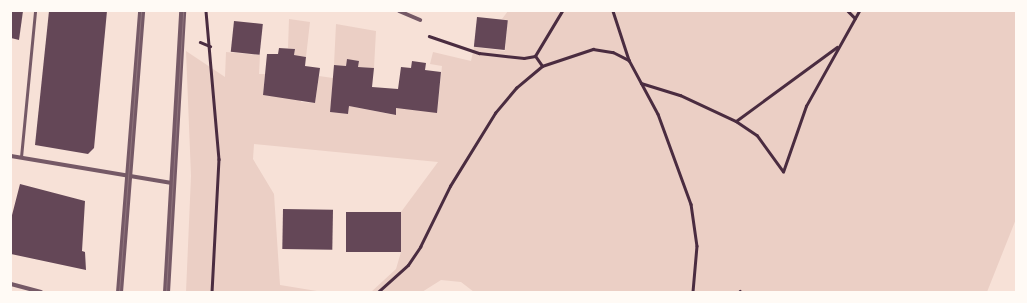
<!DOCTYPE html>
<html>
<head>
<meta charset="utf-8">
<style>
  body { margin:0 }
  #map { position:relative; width:1027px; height:303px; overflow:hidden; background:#f7e1d7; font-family:Jost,sans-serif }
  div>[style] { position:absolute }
  .green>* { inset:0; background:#ebcfc5 }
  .building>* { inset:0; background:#644757; transform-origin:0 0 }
  .path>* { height:2.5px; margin:-1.25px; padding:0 1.25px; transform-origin:1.25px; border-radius:1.25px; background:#4a2c40 }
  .service>* { height:3px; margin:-1.5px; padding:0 1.5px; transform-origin:1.5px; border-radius:1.5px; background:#755966 }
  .minor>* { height:4px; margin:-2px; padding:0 2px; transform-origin:2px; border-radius:2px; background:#755966 }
  .tertiary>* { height:7px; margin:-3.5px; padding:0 3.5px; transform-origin:3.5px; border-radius:3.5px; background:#755966 }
  .tram>* { height:1px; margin:-0.5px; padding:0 0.5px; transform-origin:0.5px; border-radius:0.5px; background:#8f747c }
  span { translate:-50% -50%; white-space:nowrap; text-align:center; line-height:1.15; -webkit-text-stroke:4px #fffaf5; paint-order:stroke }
  .frame { position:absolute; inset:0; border:12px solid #fffaf5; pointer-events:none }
</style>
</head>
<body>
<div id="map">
  <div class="green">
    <i style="clip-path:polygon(508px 11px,1016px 11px,1016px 219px,987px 292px,474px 292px,461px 282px,441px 280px,422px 292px,371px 292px,396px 269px,401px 252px,401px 212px,438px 162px,254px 144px,253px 159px,274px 194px,280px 285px,323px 292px,186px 292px,191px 176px,186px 51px,225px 77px,226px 52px,260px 55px,259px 74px,265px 74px,263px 95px,301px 99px,301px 102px,315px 103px,319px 76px,333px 78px,330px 112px,348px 114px,349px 106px,395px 115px,396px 108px,437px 112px,442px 66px,430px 64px,433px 52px,471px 61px,474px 47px,505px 51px,508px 20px,502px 19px)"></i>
    <i style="clip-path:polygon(289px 19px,310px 22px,306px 57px,294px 55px,295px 49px,288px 48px)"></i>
    <i style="clip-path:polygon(336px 24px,376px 31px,374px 68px,358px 67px,359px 61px,353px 60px,347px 60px,346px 66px,334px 65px)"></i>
  </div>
  <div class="building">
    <i style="clip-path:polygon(11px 11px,23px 11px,19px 40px,11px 38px)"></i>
    <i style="clip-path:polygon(49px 11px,107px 11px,94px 148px,88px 154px,35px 145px)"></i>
    <i style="left:477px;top:17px;width:31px;height:30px;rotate:6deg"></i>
    <i style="left:234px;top:21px;width:29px;height:31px;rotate:6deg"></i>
    <i style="clip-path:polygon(279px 48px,295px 49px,294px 55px,306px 57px,305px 66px,320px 68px,315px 103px,263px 95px,267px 54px,278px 54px)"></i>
    <i style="clip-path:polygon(347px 59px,359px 61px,358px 67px,374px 68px,372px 87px,398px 89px,401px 67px,411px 68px,412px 61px,426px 63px,425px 70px,441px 72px,437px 113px,396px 108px,396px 115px,349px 106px,348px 114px,330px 112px,334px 65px,346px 66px)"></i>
    <i style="clip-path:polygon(20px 184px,85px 201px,82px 251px,85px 252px,86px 270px,11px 254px,11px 219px)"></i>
    <i style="left:283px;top:209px;width:50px;height:40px;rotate:1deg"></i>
    <i style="left:346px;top:212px;width:55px;height:40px"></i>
  </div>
  <div class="path">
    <i style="left:206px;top:11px;width:149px;rotate:85deg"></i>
    <i style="left:219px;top:159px;width:133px;rotate:93deg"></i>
    <i style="left:267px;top:11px;width:1px"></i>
    <i style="left:613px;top:11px;width:52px;rotate:71.9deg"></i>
    <i style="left:629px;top:60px;width:61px;rotate:61.8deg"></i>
    <i style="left:658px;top:114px;width:96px;rotate:69.9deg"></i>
    <i style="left:691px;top:204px;width:42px;rotate:81.9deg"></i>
    <i style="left:697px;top:246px;width:46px;rotate:95deg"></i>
    <i style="left:848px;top:11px;width:10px;rotate:45deg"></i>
    <i style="left:429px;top:36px;width:53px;rotate:18.8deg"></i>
    <i style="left:479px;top:53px;width:45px;rotate:6.3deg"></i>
    <i style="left:524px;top:58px;width:11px;rotate:-10deg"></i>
    <i style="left:200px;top:42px;width:11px;rotate:22deg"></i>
    <i style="left:542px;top:66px;width:12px;rotate:-125deg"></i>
    <i style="left:535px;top:56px;width:52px;rotate:-59deg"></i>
    <i style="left:641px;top:83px;width:41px;rotate:17.1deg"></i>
    <i style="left:680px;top:95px;width:62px;rotate:24.9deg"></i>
    <i style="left:736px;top:121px;width:25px;rotate:34deg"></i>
    <i style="left:757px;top:135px;width:44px;rotate:54.2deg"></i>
    <i style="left:736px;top:121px;width:125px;rotate:-36.2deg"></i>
    <i style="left:783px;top:172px;width:70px;rotate:-70.8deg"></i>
    <i style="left:806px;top:106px;width:109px;rotate:-60.8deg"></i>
    <i style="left:378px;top:292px;width:40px;rotate:-42deg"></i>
    <i style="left:408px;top:265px;width:22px;rotate:-56deg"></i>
    <i style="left:420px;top:247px;width:68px;rotate:-63.8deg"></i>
    <i style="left:450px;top:186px;width:86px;rotate:-58.3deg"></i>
    <i style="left:495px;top:113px;width:33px;rotate:-50deg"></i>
    <i style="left:516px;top:88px;width:34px;rotate:-40deg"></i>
    <i style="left:542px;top:66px;width:54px;rotate:-18.4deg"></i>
    <i style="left:593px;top:49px;width:20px;rotate:9deg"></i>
    <i style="left:613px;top:52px;width:18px;rotate:27deg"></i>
    <i style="left:739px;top:292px;width:1px;rotate:-45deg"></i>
  </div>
  <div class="service">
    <i style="left:21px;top:157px;width:147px;rotate:-84.5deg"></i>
  </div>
  <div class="minor">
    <i style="left:399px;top:11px;width:23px;rotate:23deg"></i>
    <i style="left:11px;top:156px;width:163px;rotate:9.5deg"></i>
    <i style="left:11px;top:284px;width:31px;rotate:15deg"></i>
  </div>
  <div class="tertiary">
    <i style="left:119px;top:292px;width:282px;rotate:-85.5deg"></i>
    <i style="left:166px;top:292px;width:281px;rotate:-86.7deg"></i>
  </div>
  <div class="tram">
    <i style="left:119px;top:292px;width:282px;rotate:-85.5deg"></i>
    <i style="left:166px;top:292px;width:282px;rotate:-86.5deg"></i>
  </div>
  <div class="frame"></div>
</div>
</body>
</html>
